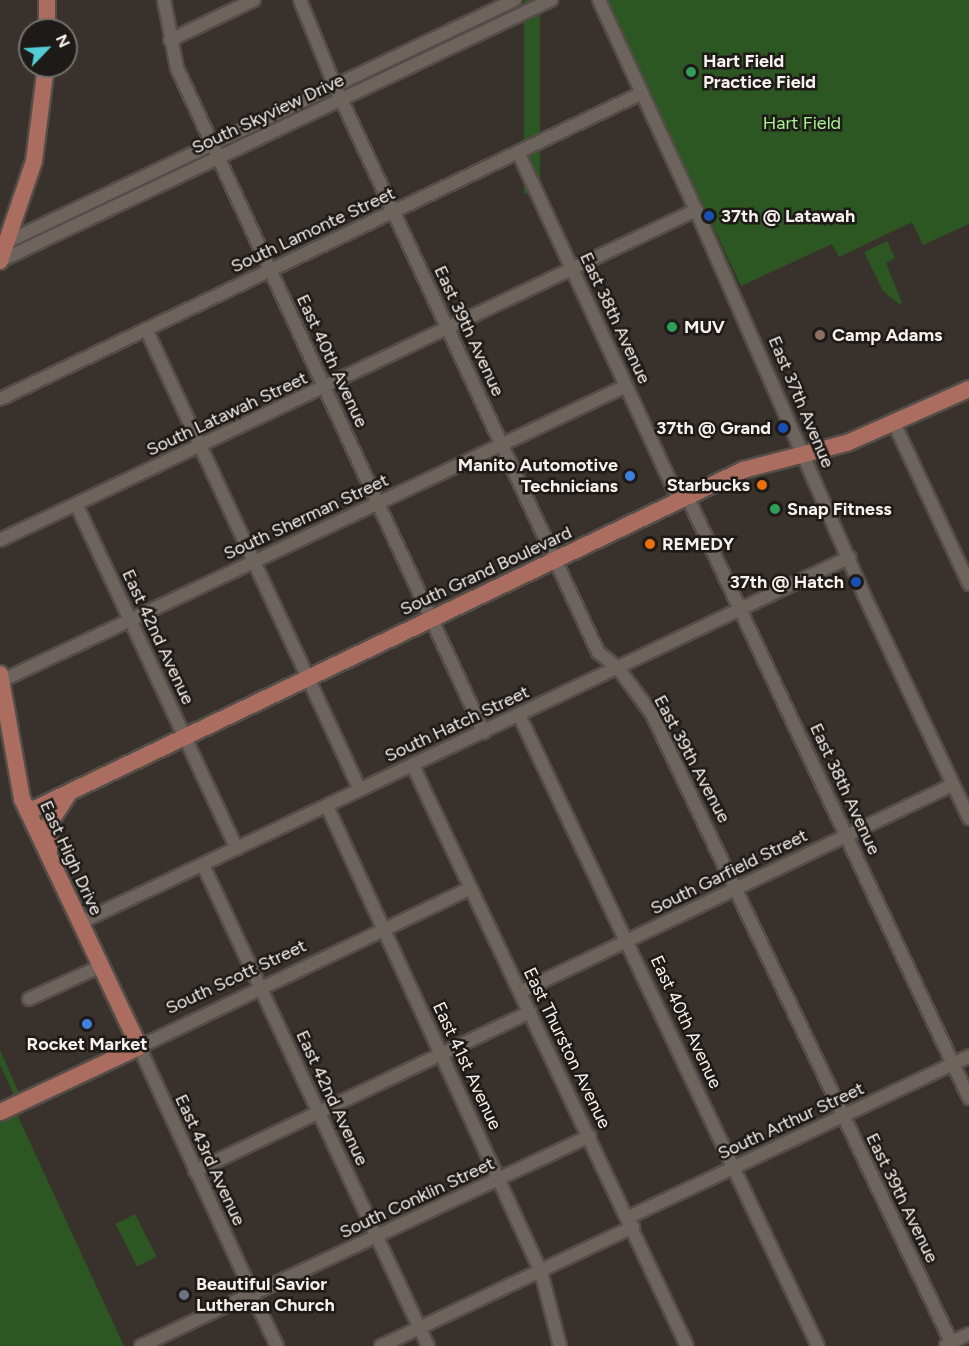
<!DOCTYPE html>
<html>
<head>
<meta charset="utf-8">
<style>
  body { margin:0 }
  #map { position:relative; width:969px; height:1346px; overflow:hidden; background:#39312c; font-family:Figtree,sans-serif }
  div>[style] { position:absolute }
  .green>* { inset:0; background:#2d5722; transform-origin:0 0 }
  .roads { filter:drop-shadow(2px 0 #544d48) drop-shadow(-2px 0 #544d48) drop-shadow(0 2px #544d48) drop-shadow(0 -2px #544d48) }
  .minor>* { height:12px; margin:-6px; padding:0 6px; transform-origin:6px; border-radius:6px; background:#6d645e }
  .major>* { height:16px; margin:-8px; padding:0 8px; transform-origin:8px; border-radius:8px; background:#ab6d5f }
  .dots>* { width:16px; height:16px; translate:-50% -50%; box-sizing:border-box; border:3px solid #1d1a17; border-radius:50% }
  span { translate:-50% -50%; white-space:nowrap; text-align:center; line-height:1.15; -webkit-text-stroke:5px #1d1a17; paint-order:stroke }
  .poi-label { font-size:18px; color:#f7f1ee; font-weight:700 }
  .left { translate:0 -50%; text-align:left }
  .right { translate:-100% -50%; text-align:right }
  .street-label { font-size:18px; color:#f7f1ee }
  .park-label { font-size:18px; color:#a7f393 }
  .north { position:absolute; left:18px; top:18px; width:60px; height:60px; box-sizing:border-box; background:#1d1a17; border:2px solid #74706d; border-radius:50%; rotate:65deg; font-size:16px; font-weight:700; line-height:24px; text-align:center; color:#f7f1ee }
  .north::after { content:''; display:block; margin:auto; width:21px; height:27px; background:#52ccd5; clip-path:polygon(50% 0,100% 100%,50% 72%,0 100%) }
</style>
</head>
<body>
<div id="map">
  <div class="green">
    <i style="left:524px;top:0;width:16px;height:194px"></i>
    <i style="clip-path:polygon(607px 0,969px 0,969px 224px,923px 245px,912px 222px,839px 257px,832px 244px,741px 286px)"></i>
    <i style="left:324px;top:95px;width:7px;height:109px;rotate:63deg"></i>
    <i style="left:200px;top:154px;width:7px;height:181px;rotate:63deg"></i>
    <i style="clip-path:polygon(887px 241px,895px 258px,886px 263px,902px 303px,899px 304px,883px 291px,864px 252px)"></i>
    <i style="clip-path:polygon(0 1050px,19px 1093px,14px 1095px,0 1065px)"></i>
    <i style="clip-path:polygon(16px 1112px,124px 1346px,0 1346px,0 1122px)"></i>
    <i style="left:135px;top:1214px;width:48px;height:22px;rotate:63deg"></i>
  </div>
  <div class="roads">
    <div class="minor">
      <i style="left:164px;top:0;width:69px;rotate:79.2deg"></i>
      <i style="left:177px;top:68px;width:732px;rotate:65.22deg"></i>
      <i style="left:300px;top:0;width:93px;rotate:67.9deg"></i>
      <i style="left:335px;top:86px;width:624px;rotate:65.08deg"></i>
      <i style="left:598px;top:652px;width:26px;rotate:39deg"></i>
      <i style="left:618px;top:668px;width:57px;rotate:53.5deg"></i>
      <i style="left:652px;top:714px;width:700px;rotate:64.53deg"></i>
      <i style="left:599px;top:0;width:231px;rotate:65.2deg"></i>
      <i style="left:696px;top:210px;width:418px;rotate:66.4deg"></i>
      <i style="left:863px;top:593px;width:249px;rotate:64.8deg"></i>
      <i style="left:170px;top:40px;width:93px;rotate:-25.5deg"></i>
      <i style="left:518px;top:152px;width:383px;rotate:65.2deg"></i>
      <i style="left:9px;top:241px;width:560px;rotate:-25.47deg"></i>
      <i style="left:0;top:261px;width:610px;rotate:-25.35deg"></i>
      <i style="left:146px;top:329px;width:508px;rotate:65.1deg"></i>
      <i style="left:0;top:399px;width:711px;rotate:-25.48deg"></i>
      <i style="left:894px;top:423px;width:178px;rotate:65deg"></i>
      <i style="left:687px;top:496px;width:665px;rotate:64.9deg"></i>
      <i style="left:77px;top:506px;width:378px;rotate:65deg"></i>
      <i style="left:0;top:540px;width:770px;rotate:-25.37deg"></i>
      <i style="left:1px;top:681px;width:691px;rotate:-25.27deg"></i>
      <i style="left:519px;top:715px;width:698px;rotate:64.65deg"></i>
      <i style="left:413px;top:766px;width:641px;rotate:64.71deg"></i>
      <i style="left:327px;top:806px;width:513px;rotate:65.33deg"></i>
      <i style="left:541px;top:1272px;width:76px;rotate:75.6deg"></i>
      <i style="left:203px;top:865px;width:531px;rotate:64.93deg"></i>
      <i style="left:79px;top:923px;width:853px;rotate:-25.39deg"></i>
      <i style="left:520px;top:992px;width:480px;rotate:-25.6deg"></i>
      <i style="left:29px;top:999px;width:79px;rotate:-24.6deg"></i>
      <i style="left:195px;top:1171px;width:371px;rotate:-25.4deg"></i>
      <i style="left:629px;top:1217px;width:376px;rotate:-25.3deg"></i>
      <i style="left:250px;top:1288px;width:265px;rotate:-114.7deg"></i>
      <i style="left:139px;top:1047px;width:368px;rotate:-25.6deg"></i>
      <i style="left:259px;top:1291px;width:365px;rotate:-25.1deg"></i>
      <i style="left:255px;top:1300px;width:51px;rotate:64.4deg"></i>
      <i style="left:946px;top:1345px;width:25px;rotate:-26deg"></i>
      <i style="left:141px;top:1346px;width:117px;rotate:-25.3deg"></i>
      <i style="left:381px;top:1346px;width:279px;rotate:-25.3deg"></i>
    </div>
    <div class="major">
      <i style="left:47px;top:30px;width:30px;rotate:-90deg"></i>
      <i style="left:0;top:261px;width:106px;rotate:-71.2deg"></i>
      <i style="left:34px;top:161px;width:96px;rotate:-82.8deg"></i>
      <i style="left:0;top:674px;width:127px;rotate:80deg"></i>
      <i style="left:22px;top:799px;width:274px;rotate:64.7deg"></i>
      <i style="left:139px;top:1047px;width:153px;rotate:154.9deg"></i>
      <i style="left:28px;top:812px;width:793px;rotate:-25.56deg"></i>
      <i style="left:743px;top:470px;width:107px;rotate:-14.6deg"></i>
      <i style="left:847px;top:443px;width:133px;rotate:-23.9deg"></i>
      <i style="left:49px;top:851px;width:27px;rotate:-90deg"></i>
      <i style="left:49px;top:824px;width:37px;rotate:-57deg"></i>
    </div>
  </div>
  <div class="dots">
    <i style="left:691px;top:72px;background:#2e9e5b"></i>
    <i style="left:709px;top:216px;background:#1a4fb4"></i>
    <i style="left:672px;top:327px;background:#2e9e5b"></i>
    <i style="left:820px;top:335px;background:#8d6e63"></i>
    <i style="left:783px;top:428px;background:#1a4fb4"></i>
    <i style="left:630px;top:476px;background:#3f7fe0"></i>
    <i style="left:762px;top:485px;background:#e8710a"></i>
    <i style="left:775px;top:509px;background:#2e9e5b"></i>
    <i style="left:650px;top:544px;background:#e8710a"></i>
    <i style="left:856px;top:582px;background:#1a4fb4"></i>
    <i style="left:87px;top:1024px;background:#3f7fe0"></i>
    <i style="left:184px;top:1295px;background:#6b7280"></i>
  </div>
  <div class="poi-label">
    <span class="left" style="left:703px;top:72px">Hart Field<br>Practice Field</span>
    <span class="left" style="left:721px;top:216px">37th @ Latawah</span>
    <span class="left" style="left:684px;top:327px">MUV</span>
    <span class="left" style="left:832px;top:335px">Camp Adams</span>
    <span class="right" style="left:771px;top:428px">37th @ Grand</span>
    <span class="right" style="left:618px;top:476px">Manito Automotive<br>Technicians</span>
    <span class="right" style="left:750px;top:485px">Starbucks</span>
    <span class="left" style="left:787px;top:509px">Snap Fitness</span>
    <span class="left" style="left:662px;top:544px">REMEDY</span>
    <span class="right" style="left:844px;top:582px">37th @ Hatch</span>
    <span style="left:87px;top:1044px">Rocket Market</span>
    <span class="left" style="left:196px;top:1295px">Beautiful Savior<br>Lutheran Church</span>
  </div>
  <div class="street-label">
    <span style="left:268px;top:114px;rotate:-25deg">South Skyview Drive</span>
    <span style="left:313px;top:230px;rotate:-25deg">South Lamonte Street</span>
    <span style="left:615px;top:318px;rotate:65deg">East 38th Avenue</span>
    <span style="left:469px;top:331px;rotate:65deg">East 39th Avenue</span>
    <span style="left:332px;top:361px;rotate:65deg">East 40th Avenue</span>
    <span style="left:801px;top:402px;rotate:67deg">East 37th Avenue</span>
    <span style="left:227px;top:414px;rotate:-25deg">South Latawah Street</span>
    <span style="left:306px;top:517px;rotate:-25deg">South Sherman Street</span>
    <span style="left:486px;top:571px;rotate:-25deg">South Grand Boulevard</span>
    <span style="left:158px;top:637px;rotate:65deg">East 42nd Avenue</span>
    <span style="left:457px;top:724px;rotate:-25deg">South Hatch Street</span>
    <span style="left:692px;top:759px;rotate:62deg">East 39th Avenue</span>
    <span style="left:845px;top:789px;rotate:65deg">East 38th Avenue</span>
    <span style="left:71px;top:858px;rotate:65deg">East High Drive</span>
    <span style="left:729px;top:872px;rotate:-26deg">South Garfield Street</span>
    <span style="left:236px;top:977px;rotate:-25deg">South Scott Street</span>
    <span style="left:686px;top:1022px;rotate:65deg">East 40th Avenue</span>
    <span style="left:567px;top:1048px;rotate:64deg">East Thurston Avenue</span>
    <span style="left:467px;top:1066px;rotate:65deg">East 41st Avenue</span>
    <span style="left:332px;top:1098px;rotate:65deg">East 42nd Avenue</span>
    <span style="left:791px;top:1121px;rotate:-25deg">South Arthur Street</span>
    <span style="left:210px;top:1160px;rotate:65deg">East 43rd Avenue</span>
    <span style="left:417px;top:1198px;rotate:-25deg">South Conklin Street</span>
    <span style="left:902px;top:1198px;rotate:64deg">East 39th Avenue</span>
  </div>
  <div class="park-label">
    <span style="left:802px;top:123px">Hart Field</span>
  </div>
  <div class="north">N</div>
</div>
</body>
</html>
